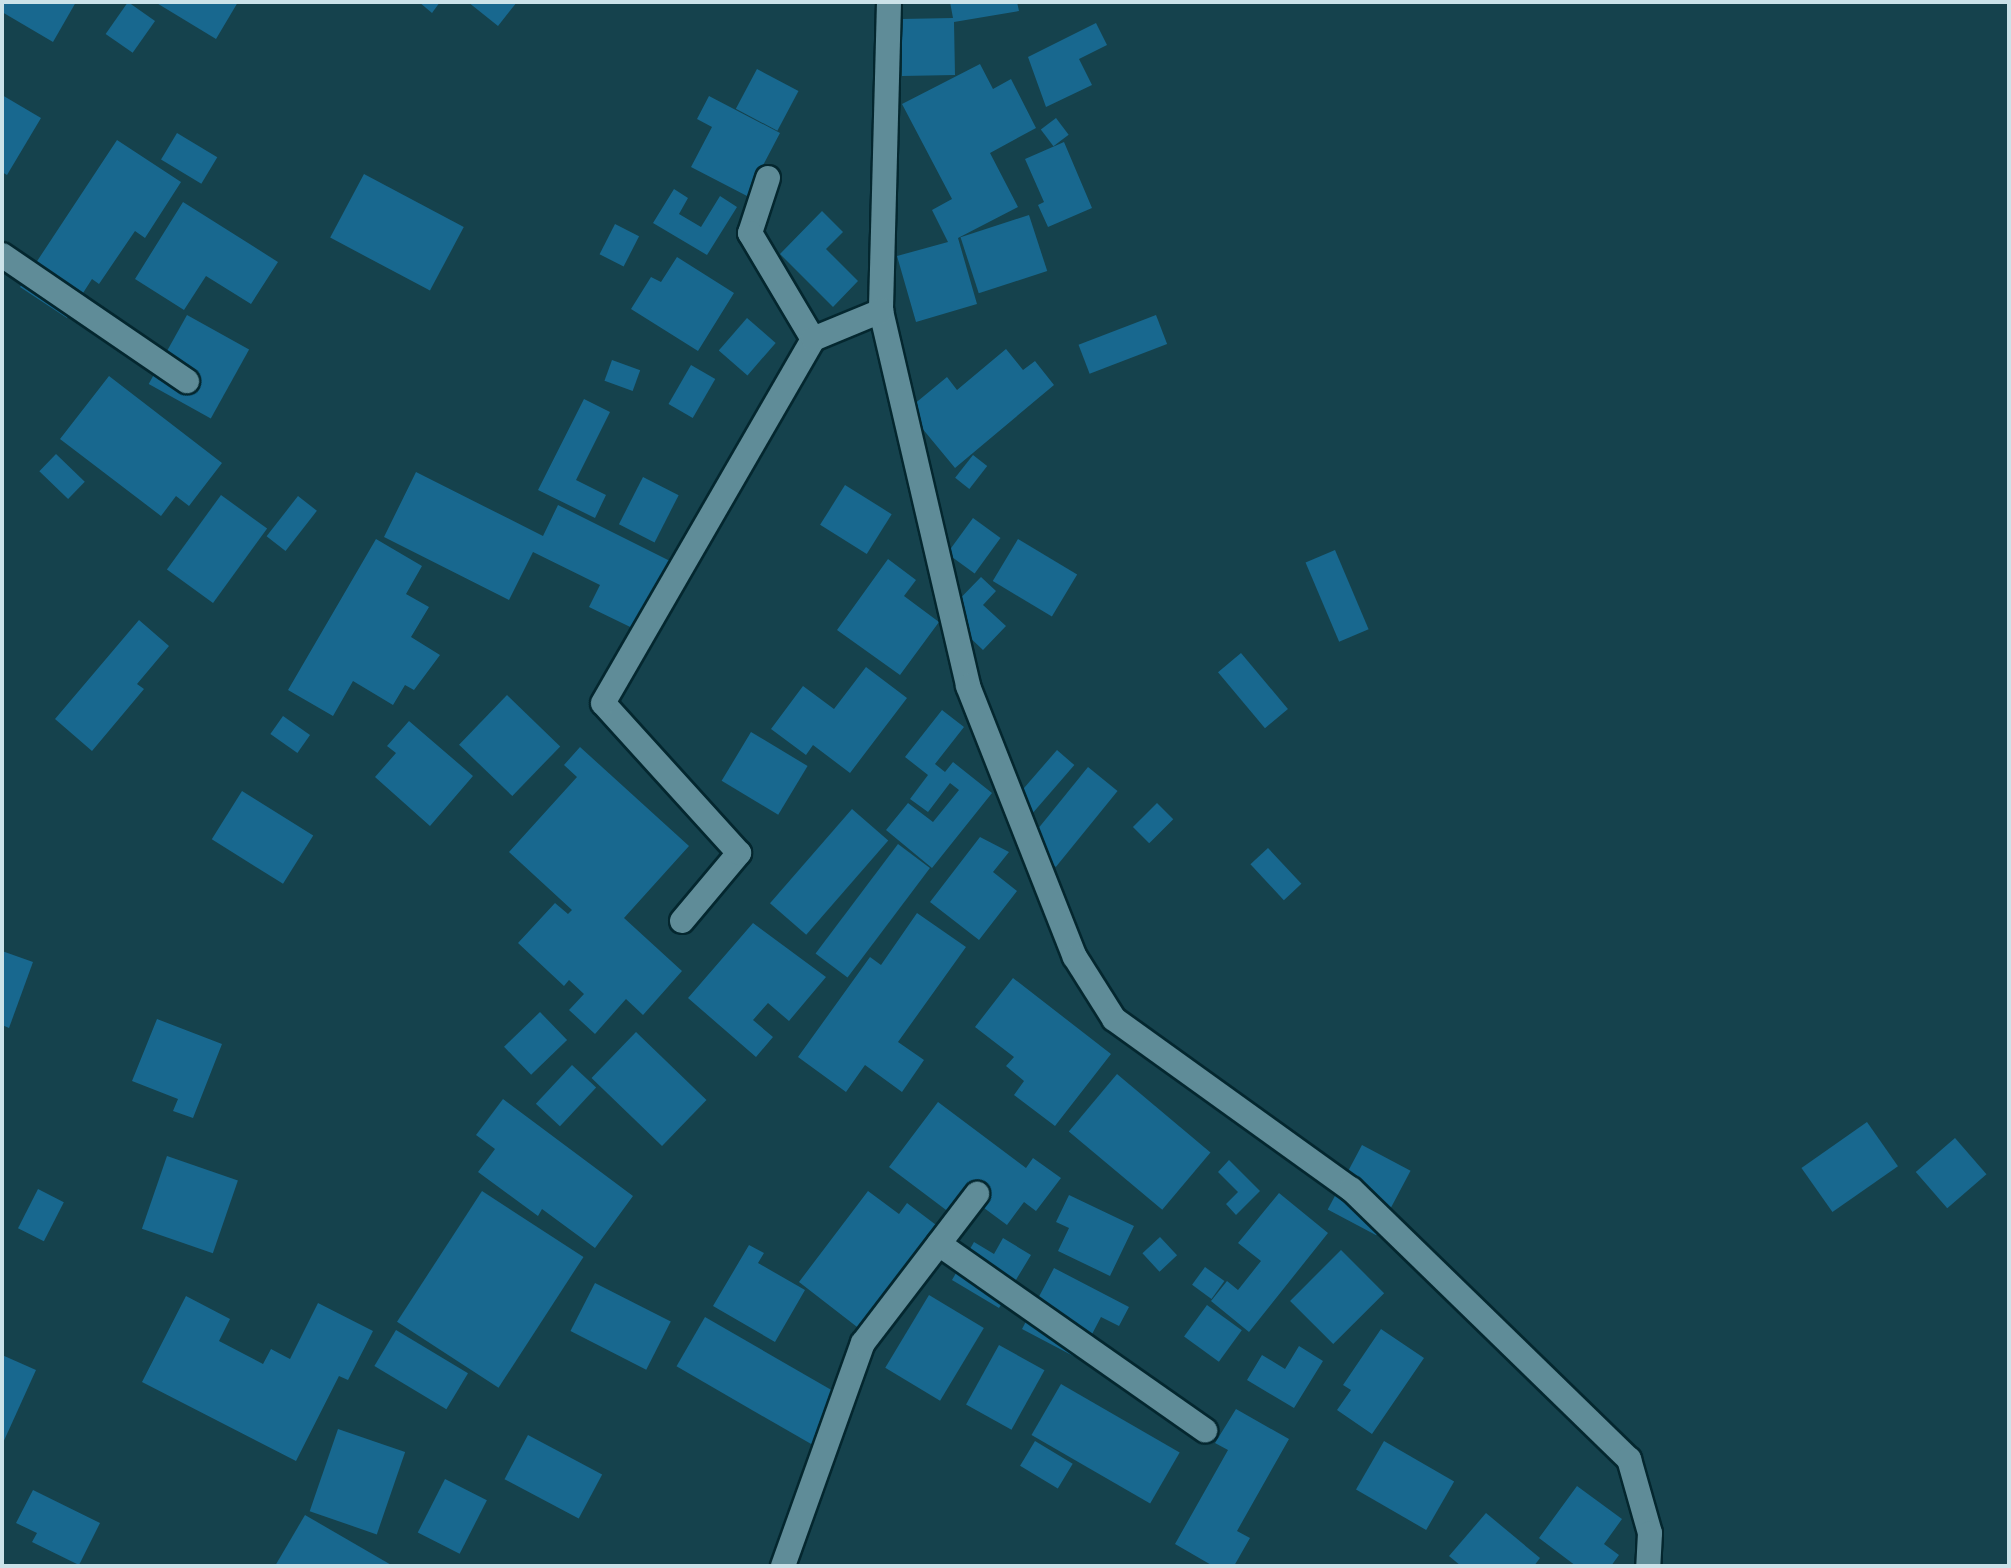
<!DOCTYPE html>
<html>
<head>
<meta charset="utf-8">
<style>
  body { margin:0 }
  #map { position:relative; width:2011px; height:1568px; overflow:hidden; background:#15424d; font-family:"PT Serif",serif }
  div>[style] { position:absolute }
  .building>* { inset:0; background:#18688f; transform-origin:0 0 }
  .roads { filter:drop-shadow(2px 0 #04272f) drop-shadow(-2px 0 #04272f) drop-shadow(0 2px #04272f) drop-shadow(0 -2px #04272f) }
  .minor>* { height:24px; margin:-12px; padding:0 12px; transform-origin:12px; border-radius:12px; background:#5f8c98 }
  span { translate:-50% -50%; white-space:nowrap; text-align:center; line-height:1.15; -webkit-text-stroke:7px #073842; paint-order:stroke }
  .frame { position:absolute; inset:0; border:4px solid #cbe2e9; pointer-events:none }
</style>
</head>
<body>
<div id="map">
  <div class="building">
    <i style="clip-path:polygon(4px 2px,76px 2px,53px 42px,2px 12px)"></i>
    <i style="left:128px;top:2px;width:33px;height:39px;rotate:35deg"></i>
    <i style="clip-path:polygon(155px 2px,238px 2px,216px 39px)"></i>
    <i style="clip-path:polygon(419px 2px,440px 2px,432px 13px)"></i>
    <i style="clip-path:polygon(468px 2px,517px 2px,498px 26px)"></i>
    <i style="clip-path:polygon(950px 2px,1017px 2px,1019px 11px,954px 22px,955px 75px,902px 76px,901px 19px,953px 18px)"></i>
    <i style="clip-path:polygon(1096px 23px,1107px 45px,1079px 59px,1092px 85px,1046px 107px,1028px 57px)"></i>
    <i style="clip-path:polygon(980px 64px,993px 89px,1011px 79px,1036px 128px,990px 153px,1018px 207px,958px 238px,977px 304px,916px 322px,897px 256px,948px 242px,932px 210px,952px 199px,902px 104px)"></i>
    <i style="left:757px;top:69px;width:47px;height:45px;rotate:28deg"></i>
    <i style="clip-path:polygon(2px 95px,41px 118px,7px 175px,2px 172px)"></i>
    <i style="clip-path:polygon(709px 96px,780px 133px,747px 196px,691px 167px,712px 127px,697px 119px)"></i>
    <i style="left:1056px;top:118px;width:21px;height:19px;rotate:53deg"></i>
    <i style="left:177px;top:133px;width:47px;height:31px;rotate:31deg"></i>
    <i style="clip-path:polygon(117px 140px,181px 182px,145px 238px,135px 231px,99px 284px,92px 279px,67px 318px,20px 287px)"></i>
    <i style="clip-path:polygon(1064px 142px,1092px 208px,1048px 227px,1038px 205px,1044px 202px,1025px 159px)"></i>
    <i style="left:364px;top:174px;width:113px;height:72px;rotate:28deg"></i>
    <i style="clip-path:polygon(674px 189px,688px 198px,679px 214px,701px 227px,720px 196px,737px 207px,707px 255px,653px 223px)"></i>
    <i style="clip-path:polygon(183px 202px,278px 262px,251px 304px,206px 276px,184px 310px,135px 279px)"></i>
    <i style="clip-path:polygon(822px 211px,843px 232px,826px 249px,858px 281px,833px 307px,780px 254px)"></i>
    <i style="left:1029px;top:215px;width:59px;height:72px;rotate:72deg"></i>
    <i style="left:615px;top:224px;width:27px;height:34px;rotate:27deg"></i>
    <i style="clip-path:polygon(677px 257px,734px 293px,698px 351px,631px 309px,651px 277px,661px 282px)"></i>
    <i style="left:187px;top:315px;width:71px;height:79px;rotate:29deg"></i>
    <i style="left:1156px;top:315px;width:31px;height:83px;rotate:69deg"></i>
    <i style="left:747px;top:318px;width:38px;height:43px;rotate:41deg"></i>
    <i style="clip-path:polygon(1006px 349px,1023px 370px,1035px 361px,1054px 385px,955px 468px,907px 410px,947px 377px,957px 390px)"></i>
    <i style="left:612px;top:360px;width:30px;height:22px;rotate:20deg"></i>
    <i style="left:691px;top:365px;width:28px;height:45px;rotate:30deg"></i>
    <i style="clip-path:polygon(109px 376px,222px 463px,189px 506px,176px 496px,161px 516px,60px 439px)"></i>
    <i style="clip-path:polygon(584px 399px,610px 412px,576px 480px,606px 495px,595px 518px,538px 490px)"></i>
    <i style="left:56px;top:454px;width:40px;height:24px;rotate:44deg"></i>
    <i style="left:973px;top:455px;width:18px;height:29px;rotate:38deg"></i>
    <i style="clip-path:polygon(416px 472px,543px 536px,558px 505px,690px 571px,655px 639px,589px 607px,600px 585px,533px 552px,509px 600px,384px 537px)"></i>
    <i style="left:643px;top:477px;width:40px;height:53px;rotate:27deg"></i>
    <i style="left:845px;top:485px;width:55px;height:47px;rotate:32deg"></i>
    <i style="left:221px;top:495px;width:57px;height:92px;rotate:36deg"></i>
    <i style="left:298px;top:496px;width:24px;height:51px;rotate:38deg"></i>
    <i style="left:973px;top:518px;width:34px;height:44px;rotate:36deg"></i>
    <i style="clip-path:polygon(376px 539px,422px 566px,406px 594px,429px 607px,411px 637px,440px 655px,414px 690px,405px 685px,393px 705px,353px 681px,333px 716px,288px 690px)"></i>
    <i style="left:1018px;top:539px;width:69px;height:49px;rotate:31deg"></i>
    <i style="left:1335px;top:550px;width:86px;height:32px;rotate:67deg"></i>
    <i style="clip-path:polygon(888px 559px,916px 580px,904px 596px,939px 622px,900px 675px,837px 630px)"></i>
    <i style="clip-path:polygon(981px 577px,996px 591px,983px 605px,1006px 626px,983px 650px,945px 614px)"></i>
    <i style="clip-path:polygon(139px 620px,169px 646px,137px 684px,144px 689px,92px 751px,55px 719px)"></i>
    <i style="left:1241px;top:653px;width:73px;height:30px;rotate:50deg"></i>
    <i style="clip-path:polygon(866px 667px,907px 698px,850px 773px,813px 745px,806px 755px,771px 729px,803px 686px,834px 709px)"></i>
    <i style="left:507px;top:695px;width:74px;height:69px;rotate:44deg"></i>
    <i style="clip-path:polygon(942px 710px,964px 727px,935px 764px,945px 772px,953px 762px,992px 793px,932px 868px,886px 830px,908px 803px,933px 822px,959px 790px,950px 783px,928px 812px,910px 799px,928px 775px,905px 757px)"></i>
    <i style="left:283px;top:716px;width:33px;height:22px;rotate:35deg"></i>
    <i style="clip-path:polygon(409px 721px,473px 776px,430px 826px,375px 777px,396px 753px,387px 746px)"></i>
    <i style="left:751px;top:732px;width:66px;height:57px;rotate:31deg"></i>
    <i style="clip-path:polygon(580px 747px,689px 846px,624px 918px,682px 971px,643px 1015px,626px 999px,595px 1034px,569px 1010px,584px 994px,569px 980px,564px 986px,518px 943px,555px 903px,568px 914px,572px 910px,509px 852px,577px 777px,564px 765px)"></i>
    <i style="left:1057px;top:750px;width:23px;height:71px;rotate:41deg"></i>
    <i style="left:1088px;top:767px;width:38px;height:98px;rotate:39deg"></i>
    <i style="left:242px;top:791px;width:84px;height:57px;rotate:32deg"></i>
    <i style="left:1157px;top:803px;width:23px;height:34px;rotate:45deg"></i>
    <i style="left:852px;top:809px;width:48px;height:125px;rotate:41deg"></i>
    <i style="clip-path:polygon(980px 837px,1009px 852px,993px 872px,1017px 891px,979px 940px,930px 902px)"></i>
    <i style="left:898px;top:844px;width:40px;height:137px;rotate:37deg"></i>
    <i style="left:1268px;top:848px;width:49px;height:24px;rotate:47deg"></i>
    <i style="clip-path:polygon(917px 913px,966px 947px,898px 1042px,924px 1060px,902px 1092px,865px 1065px,846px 1092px,798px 1057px,870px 957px,881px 965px)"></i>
    <i style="clip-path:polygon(753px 923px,826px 977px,789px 1021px,768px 1003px,753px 1020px,773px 1037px,756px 1057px,688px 998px)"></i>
    <i style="clip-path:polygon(2px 951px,33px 962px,9px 1028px,2px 1025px)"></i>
    <i style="clip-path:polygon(1013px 978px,1111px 1054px,1055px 1126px,1014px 1095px,1024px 1081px,1006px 1066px,1014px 1057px,975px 1027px)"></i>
    <i style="left:540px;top:1012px;width:39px;height:50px;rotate:46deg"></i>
    <i style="clip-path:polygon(157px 1019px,222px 1044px,193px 1118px,173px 1111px,178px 1099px,132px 1081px)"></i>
    <i style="left:636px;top:1032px;width:98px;height:64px;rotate:44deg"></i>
    <i style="left:572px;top:1065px;width:33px;height:53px;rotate:43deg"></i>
    <i style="left:1117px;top:1074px;width:122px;height:75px;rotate:40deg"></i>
    <i style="clip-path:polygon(503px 1099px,633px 1196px,595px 1248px,542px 1209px,538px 1216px,478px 1172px,495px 1149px,476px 1135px)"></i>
    <i style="clip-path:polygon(938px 1102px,1026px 1168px,1033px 1158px,1061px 1178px,1036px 1211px,1024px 1202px,1007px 1225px,980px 1205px,966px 1225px,889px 1167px)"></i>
    <i style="left:1867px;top:1122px;width:54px;height:80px;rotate:55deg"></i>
    <i style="left:1955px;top:1138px;width:48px;height:52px;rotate:49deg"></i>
    <i style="left:1362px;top:1145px;width:55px;height:73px;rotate:28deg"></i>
    <i style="left:167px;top:1156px;width:75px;height:77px;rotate:19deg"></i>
    <i style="clip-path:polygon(1229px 1160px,1260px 1191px,1236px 1215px,1226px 1204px,1238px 1192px,1218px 1172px)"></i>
    <i style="left:38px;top:1189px;width:29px;height:44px;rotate:27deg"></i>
    <i style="left:482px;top:1191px;width:121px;height:156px;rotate:33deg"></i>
    <i style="clip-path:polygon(868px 1191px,899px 1214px,907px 1203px,948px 1234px,870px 1337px,799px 1282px)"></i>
    <i style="clip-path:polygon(1279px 1193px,1328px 1233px,1249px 1332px,1211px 1301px,1227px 1281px,1238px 1290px,1261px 1261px,1238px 1243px)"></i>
    <i style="clip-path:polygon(1069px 1195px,1134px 1226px,1110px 1276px,1058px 1251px,1069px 1228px,1056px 1222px)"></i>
    <i style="left:1160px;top:1237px;width:25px;height:24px;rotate:47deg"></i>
    <i style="clip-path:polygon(1003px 1238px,1031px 1255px,999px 1308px,952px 1280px,974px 1242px,994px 1254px)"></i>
    <i style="clip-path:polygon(749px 1245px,764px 1253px,758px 1263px,805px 1290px,775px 1342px,713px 1306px)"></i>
    <i style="left:1341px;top:1250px;width:61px;height:72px;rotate:45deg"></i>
    <i style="left:1205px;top:1267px;width:24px;height:22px;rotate:36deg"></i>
    <i style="clip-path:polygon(1054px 1268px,1129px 1307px,1119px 1326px,1101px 1317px,1079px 1359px,1022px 1329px)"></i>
    <i style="left:595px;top:1283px;width:85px;height:54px;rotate:27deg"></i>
    <i style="left:929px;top:1295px;width:64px;height:85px;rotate:31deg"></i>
    <i style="clip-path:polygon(186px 1296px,230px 1319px,219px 1341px,263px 1364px,271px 1349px,290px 1359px,318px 1303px,373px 1331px,348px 1380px,339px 1376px,296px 1461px,142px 1382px)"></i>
    <i style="left:1207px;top:1305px;width:43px;height:39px;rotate:36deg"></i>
    <i style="left:705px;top:1317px;width:158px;height:57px;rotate:30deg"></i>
    <i style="clip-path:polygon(1381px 1329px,1424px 1358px,1372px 1434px,1337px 1410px,1351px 1390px,1343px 1385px)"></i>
    <i style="left:396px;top:1330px;width:84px;height:42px;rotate:31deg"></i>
    <i style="left:999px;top:1345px;width:52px;height:68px;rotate:29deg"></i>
    <i style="clip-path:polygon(1299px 1346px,1323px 1361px,1294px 1408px,1247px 1380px,1262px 1355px,1285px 1369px)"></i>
    <i style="clip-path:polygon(2px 1355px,36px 1370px,2px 1445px)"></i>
    <i style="left:1061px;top:1384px;width:137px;height:59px;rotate:30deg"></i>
    <i style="clip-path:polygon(1236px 1409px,1289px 1439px,1237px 1531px,1250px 1538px,1234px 1566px,1213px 1566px,1175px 1544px,1228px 1450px,1215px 1443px)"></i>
    <i style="left:338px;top:1429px;width:71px;height:87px;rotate:19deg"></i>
    <i style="left:528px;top:1435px;width:84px;height:50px;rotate:28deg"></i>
    <i style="left:1035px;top:1441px;width:44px;height:29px;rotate:31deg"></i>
    <i style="left:1384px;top:1441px;width:81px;height:56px;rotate:30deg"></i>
    <i style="left:445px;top:1479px;width:47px;height:60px;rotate:27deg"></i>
    <i style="clip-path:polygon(1577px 1486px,1622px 1519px,1604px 1544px,1619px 1555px,1611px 1566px,1576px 1566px,1539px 1538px)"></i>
    <i style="clip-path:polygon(33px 1490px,100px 1523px,79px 1565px,32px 1542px,37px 1533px,16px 1523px)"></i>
    <i style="clip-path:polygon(1486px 1513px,1540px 1558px,1534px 1566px,1461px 1566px,1449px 1556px)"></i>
    <i style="clip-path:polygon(305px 1515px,393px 1566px,275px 1566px)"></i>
  </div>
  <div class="roads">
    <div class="minor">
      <i style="left:889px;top:2px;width:309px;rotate:91.5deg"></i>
      <i style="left:881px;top:311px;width:385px;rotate:76.9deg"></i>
      <i style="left:968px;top:686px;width:291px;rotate:68.5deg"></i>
      <i style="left:1075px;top:957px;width:73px;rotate:57.8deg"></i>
      <i style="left:1114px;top:1019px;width:292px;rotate:35.7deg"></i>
      <i style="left:1351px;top:1189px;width:388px;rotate:44.2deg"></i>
      <i style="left:1629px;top:1459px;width:77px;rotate:74.2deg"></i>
      <i style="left:1650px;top:1533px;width:33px;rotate:93deg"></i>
      <i style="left:768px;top:178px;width:58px;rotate:108.1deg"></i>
      <i style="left:750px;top:233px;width:123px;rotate:59.3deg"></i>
      <i style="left:2px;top:255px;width:224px;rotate:34.3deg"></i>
      <i style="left:682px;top:921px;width:89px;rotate:-50deg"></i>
      <i style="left:739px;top:853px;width:202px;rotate:-132.2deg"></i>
      <i style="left:603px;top:703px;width:420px;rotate:-60deg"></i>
      <i style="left:813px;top:339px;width:74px;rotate:-22.4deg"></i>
      <i style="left:939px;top:1244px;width:325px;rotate:35deg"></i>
      <i style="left:783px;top:1566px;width:237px;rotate:-70.3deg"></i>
      <i style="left:863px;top:1343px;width:188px;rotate:-52.6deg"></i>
    </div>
  </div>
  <div class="frame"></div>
</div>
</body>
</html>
